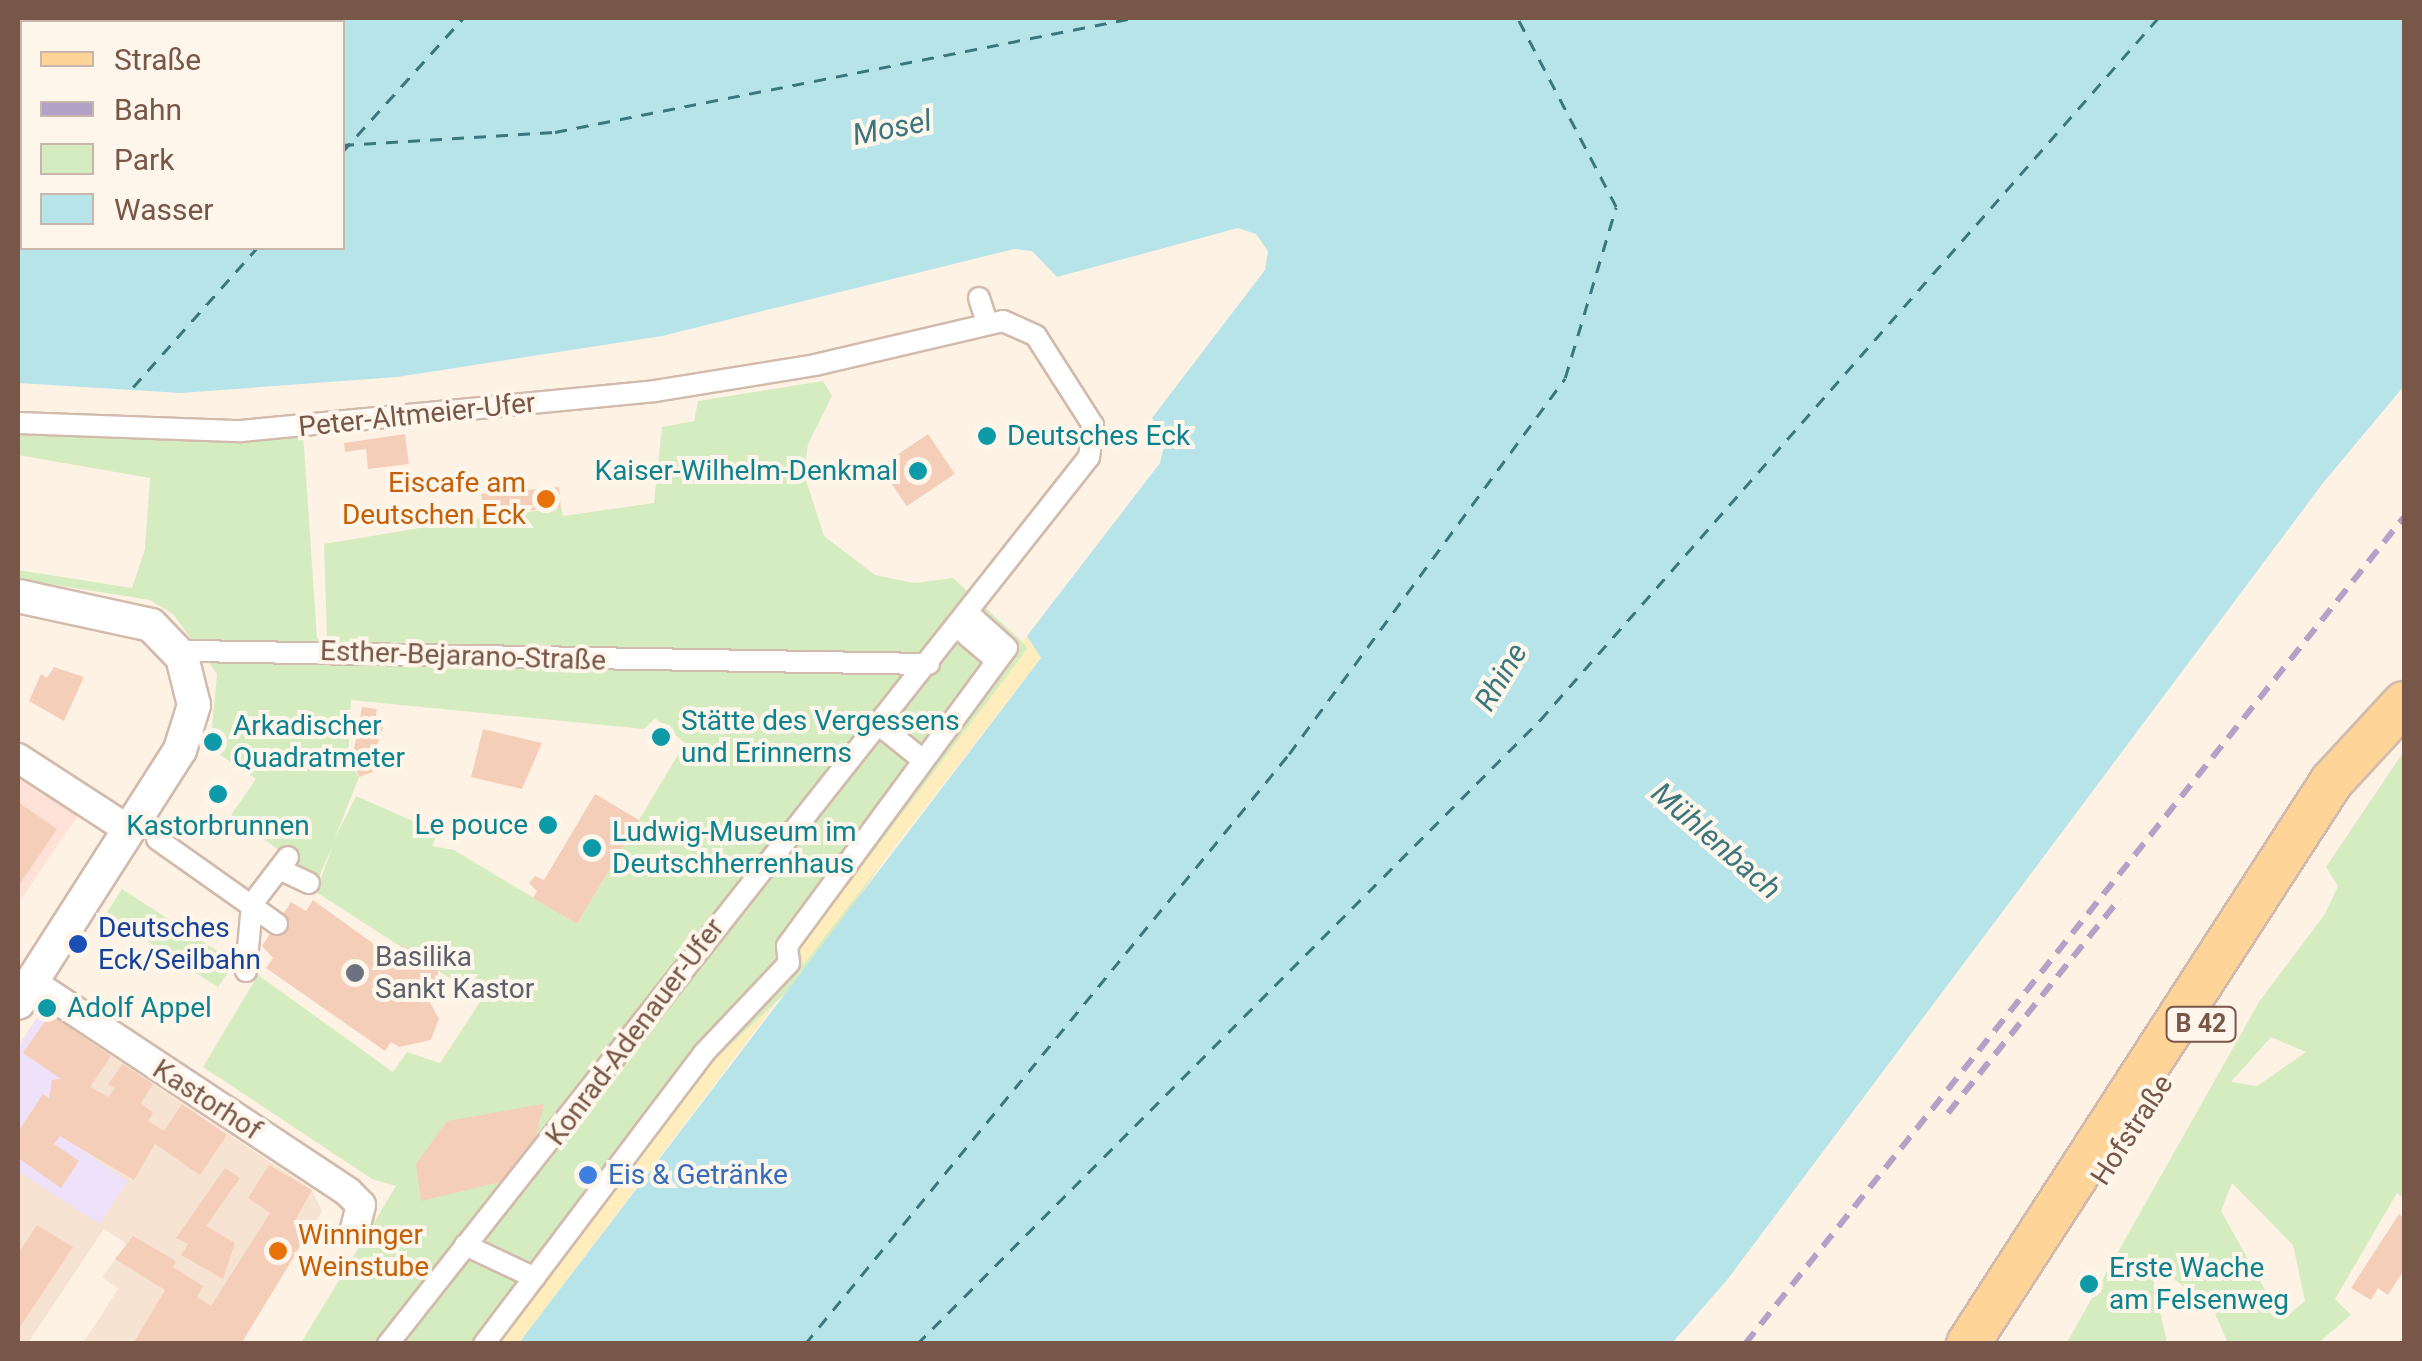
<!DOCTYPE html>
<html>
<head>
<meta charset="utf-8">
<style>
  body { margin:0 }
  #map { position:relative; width:2422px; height:1361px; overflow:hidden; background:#fdf2e4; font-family:Roboto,sans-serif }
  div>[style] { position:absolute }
  .residential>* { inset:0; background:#f6e3d2 }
  .commercial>* { inset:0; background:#fee1d7 }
  .education>* { inset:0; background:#efe1fa }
  .green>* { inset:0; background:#d5ecc1; transform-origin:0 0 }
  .sand>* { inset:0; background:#ffedbd }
  .water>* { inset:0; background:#b7e4e8 }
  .ferry>* { height:2.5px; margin-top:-1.25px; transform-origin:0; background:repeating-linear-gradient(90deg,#3a767e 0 12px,transparent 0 22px) }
  .building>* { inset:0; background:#f5ceba; transform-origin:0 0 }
  .roads { filter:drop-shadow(2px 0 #d2bbac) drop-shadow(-2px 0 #d2bbac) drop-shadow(0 2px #d2bbac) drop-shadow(0 -2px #d2bbac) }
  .pedestrian>* { height:20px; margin:-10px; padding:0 10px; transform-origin:10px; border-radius:10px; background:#fff }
  .minor>* { height:28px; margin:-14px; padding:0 14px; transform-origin:14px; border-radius:14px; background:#fff }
  .tertiary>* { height:32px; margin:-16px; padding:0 16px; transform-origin:16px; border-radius:16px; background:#fff }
  .primary>* { height:42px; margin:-21px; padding:0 21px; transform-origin:21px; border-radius:21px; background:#ffd499 }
  .rail>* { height:6px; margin-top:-3px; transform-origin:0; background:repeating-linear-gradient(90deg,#b4a1c8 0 15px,transparent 0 25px) }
  .dots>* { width:28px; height:28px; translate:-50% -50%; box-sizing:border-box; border:5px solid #fff6eb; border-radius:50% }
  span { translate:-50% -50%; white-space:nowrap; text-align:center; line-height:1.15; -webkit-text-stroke:8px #fff6eb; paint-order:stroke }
  .shield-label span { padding:2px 8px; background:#fff6eb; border:2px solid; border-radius:8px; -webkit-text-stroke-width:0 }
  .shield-label { font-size:25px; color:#785648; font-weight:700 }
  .street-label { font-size:28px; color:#785648 }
  .culture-label { font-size:28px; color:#0d838f }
  .left { translate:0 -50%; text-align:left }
  .right { translate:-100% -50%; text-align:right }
  .food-label { font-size:28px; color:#c56008 }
  .transit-label { font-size:28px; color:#164399 }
  .worship-label { font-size:28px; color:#5b616d }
  .shop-label { font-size:28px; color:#366cbe }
  .water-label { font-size:30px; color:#3a767e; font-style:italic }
  .frame { position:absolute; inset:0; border:20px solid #785648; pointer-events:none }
  .legend { position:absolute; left:20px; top:20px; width:325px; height:230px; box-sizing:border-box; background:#fff6eb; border:2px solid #c9b6aa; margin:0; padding:12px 18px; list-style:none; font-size:30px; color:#785648 }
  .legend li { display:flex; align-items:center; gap:20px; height:50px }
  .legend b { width:50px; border:2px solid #c9b6aa }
</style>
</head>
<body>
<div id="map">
  <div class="residential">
    <i style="clip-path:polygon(42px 1010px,312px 1190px,322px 1211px,241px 1343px,83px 1343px,118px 1289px,102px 1277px,127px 1244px,104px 1229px,28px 1343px,18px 1343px,18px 1047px)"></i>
  </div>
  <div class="commercial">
    <i style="clip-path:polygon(18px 765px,80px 812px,18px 904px)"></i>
  </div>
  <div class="education">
    <i style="clip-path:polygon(42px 1010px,111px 1056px,58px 1134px,128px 1181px,99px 1224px,18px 1171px,18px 1047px)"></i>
  </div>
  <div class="green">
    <i style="clip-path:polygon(evenodd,823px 381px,832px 396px,808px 444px,804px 474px,824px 536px,875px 575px,914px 583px,953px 578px,1028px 647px,805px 977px,777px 1001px,519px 1343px,301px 1343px,396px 1186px,372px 1179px,203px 1067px,258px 975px,393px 1072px,407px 1052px,440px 1063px,482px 999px,316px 892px,333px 845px,318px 879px,231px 815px,256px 779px,210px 748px,217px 674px,173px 614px,150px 600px,18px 579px,18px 570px,132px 588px,145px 549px,150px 478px,18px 455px,18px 429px,303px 433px,317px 638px,327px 638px,324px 544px,485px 517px,561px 508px,563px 516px,654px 503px,662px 427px,694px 421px,698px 401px,823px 381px,351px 700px,644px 729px,655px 718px,685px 743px,577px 924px,454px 850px,432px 846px,438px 832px,356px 796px,334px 840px,359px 777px,348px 761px,351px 700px)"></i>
    <i style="clip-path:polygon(evenodd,2404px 751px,2404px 1198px,2397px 1193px,2335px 1299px,2351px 1315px,2318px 1343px,2228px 1343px,2212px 1307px,2149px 1261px,2167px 1343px,2066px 1344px,2259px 1002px,2325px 914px,2338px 886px,2326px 867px,2404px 751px,2271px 1037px,2306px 1052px,2257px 1086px,2231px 1082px,2271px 1037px,2404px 751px,2232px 1183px,2293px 1245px,2305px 1301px,2282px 1320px,2221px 1211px,2232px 1183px)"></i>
    <i style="left:122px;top:889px;width:134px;height:30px;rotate:33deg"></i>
  </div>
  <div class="sand">
    <i style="clip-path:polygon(1027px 636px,1041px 658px,803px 965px,800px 948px,1028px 648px,1022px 642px)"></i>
    <i style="clip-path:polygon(777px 1001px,519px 1343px,496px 1344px,710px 1064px)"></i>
  </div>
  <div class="water">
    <i style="clip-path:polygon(evenodd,18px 18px,2404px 18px,2404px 386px,2323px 483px,1727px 1280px,1672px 1343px,519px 1343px,1041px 658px,1027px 636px,1160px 463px,1165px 442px,1152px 418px,1265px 270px,1268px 251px,1256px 234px,1238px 228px,1057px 277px,1032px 251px,1014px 249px,662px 336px,397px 377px,181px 393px,18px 383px,18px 18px,22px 22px,342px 22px,342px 248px,22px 248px,22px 22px)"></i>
  </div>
  <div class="ferry">
    <i style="left:18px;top:86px;width:4px;rotate:27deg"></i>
    <i style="left:342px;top:145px;width:213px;rotate:-3.5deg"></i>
    <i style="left:555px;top:132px;width:589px;rotate:-11.16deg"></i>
    <i style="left:342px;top:152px;width:181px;rotate:-47.9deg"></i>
    <i style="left:133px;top:387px;width:186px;rotate:-48.3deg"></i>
    <i style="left:805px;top:1344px;width:763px;rotate:-50.64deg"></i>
    <i style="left:1289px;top:754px;width:466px;rotate:-53.7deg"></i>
    <i style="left:1565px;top:378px;width:178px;rotate:-73.4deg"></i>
    <i style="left:1616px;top:207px;width:213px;rotate:-117.6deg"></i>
    <i style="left:917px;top:1344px;width:882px;rotate:-45.05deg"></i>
    <i style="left:1540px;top:720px;width:935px;rotate:-48.64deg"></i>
  </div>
  <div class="building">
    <i style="clip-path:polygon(405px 434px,409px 464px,368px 469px,366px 449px,345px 452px,344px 443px)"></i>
    <i style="left:928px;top:434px;width:48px;height:58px;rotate:56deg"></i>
    <i style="left:559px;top:487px;width:21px;height:78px;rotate:85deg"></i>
    <i style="clip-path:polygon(54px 667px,84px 677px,64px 721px,29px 701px,41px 674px,47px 678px)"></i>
    <i style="clip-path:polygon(362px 707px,377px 709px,375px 722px,384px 724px,375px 753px,367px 757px,373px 772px,359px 777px,352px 759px)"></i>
    <i style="clip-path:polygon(483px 729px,542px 743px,522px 789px,471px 777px)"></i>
    <i style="clip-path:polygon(595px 794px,639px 820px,577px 924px,533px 898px,537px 891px,529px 883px,535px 876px,544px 880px)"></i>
    <i style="clip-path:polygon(18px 802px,57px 829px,18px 887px)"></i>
    <i style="clip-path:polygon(313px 900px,389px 955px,403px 945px,438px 968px,438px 980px,425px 993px,439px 1019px,431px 1040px,399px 1047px,391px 1042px,385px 1051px,266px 968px,273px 958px,262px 946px,291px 902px,306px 911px)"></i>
    <i style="clip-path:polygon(50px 1014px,111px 1056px,90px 1087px,109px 1097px,115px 1088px,108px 1084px,123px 1064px,153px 1084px,141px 1103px,153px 1113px,148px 1121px,164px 1131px,182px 1104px,227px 1135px,200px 1175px,155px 1144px,134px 1180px,60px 1136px,54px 1144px,79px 1161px,61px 1188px,18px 1158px,18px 1132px,43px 1094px,49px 1099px,52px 1080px,61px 1079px,23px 1053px)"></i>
    <i style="clip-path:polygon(544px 1104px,526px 1176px,421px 1201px,416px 1164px,447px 1121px)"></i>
    <i style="clip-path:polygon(269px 1165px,312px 1190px,293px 1224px,309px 1232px,241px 1344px,133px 1344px,165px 1290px,115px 1259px,133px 1236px,176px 1261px,173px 1267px,203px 1286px,197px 1297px,211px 1306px,270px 1213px,248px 1198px)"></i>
    <i style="clip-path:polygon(225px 1168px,240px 1178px,206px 1226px,235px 1243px,223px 1279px,181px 1255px,188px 1244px,176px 1238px)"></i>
    <i style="clip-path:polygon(2399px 1214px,2404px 1218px,2404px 1270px,2388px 1295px,2378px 1288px,2371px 1300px,2351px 1288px)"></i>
    <i style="clip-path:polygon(37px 1225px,73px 1247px,18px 1330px,18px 1254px)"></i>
    <i style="left:2079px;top:1273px;width:28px;height:9px;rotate:30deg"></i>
  </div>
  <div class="roads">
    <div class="pedestrian">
      <i style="left:979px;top:298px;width:26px;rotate:72deg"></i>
      <i style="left:18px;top:423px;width:223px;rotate:2.1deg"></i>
      <i style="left:241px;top:431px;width:416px;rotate:-5.5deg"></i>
      <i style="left:655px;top:391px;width:162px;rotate:-9.2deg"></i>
      <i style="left:815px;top:365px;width:193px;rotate:-13.2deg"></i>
      <i style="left:1003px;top:321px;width:36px;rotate:24deg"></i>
      <i style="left:1036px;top:336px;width:106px;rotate:57.4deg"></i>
      <i style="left:1093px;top:425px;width:32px;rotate:97deg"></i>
      <i style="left:1089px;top:457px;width:1131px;rotate:128.32deg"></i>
      <i style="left:957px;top:627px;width:52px;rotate:40.4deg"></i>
      <i style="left:190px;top:651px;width:739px;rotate:1.01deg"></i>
      <i style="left:879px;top:725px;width:56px;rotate:38.5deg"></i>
      <i style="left:157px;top:839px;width:147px;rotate:35.3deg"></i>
      <i style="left:279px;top:869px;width:33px;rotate:25deg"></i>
      <i style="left:246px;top:971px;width:67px;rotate:-84.9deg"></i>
      <i style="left:252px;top:904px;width:59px;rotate:-52.5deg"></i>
      <i style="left:465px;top:1245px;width:77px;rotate:25.2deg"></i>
      <i style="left:484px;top:1344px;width:363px;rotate:-52.9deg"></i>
      <i style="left:703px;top:1054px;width:125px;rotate:-46.6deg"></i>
      <i style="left:789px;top:963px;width:17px;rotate:-97deg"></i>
      <i style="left:787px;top:946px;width:370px;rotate:-53.6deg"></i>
      <i style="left:1007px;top:648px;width:52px;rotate:-138.1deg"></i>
    </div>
    <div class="minor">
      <i style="left:18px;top:758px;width:132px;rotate:33deg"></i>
      <i style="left:31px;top:982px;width:380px;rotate:33.5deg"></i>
      <i style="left:348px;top:1192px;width:18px;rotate:45deg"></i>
      <i style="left:361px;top:1205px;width:25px;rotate:104deg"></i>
    </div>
    <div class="tertiary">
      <i style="left:18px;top:596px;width:136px;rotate:12.3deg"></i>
      <i style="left:151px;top:625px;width:45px;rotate:45.9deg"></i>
      <i style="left:182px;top:657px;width:49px;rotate:76deg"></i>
      <i style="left:194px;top:705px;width:47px;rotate:107.3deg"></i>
      <i style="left:180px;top:750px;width:300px;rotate:122.6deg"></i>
    </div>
    <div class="primary">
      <i style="left:1968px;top:1344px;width:670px;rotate:-57.12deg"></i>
      <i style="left:2332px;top:781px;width:106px;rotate:-47.3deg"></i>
    </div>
  </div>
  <div class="rail">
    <i style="left:1948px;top:1113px;width:275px;rotate:-51.3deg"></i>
    <i style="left:1745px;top:1344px;width:1057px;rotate:-51.45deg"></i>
  </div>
  <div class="dots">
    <i style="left:987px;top:436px;background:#0f9aa8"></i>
    <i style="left:918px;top:471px;background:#0f9aa8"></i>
    <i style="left:546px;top:499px;background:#e8710a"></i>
    <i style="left:661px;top:737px;background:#0f9aa8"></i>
    <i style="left:213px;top:742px;background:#0f9aa8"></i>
    <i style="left:218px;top:794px;background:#0f9aa8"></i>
    <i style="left:548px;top:825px;background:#0f9aa8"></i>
    <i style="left:592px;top:848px;background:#0f9aa8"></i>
    <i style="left:78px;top:944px;background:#1a4fb4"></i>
    <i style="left:355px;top:973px;background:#6b7280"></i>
    <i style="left:47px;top:1008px;background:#0f9aa8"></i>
    <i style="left:588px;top:1175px;background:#3f7fe0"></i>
    <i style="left:278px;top:1251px;background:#e8710a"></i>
    <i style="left:2089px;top:1284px;background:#0f9aa8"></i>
  </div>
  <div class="shield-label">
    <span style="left:2201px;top:1024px">B 42</span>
  </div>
  <div class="street-label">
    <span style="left:417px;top:415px;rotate:-6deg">Peter-Altmeier-Ufer</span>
    <span style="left:463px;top:656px;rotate:2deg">Esther-Bejarano-Straße</span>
    <span style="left:635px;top:1032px;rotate:-53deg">Konrad-Adenauer-Ufer</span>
    <span style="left:207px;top:1100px;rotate:33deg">Kastorhof</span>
    <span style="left:2132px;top:1130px;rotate:-57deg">Hofstraße</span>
  </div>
  <div class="culture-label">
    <span class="left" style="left:1007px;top:436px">Deutsches Eck</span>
    <span class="right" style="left:898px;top:471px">Kaiser-Wilhelm-Denkmal</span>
    <span class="left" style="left:681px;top:737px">Stätte des Vergessens<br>und Erinnerns</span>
    <span class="left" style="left:233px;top:742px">Arkadischer<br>Quadratmeter</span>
    <span class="right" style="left:528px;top:825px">Le pouce</span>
    <span style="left:218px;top:826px">Kastorbrunnen</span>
    <span class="left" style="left:612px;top:848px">Ludwig-Museum im<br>Deutschherrenhaus</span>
    <span class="left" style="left:67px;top:1008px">Adolf Appel</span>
    <span class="left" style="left:2109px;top:1284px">Erste Wache<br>am Felsenweg</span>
  </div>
  <div class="food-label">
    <span class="right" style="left:526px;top:499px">Eiscafe am<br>Deutschen Eck</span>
    <span class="left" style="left:298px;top:1251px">Winninger<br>Weinstube</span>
  </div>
  <div class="transit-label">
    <span class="left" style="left:98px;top:944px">Deutsches<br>Eck/Seilbahn</span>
  </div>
  <div class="worship-label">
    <span class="left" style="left:375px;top:973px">Basilika<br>Sankt Kastor</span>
  </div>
  <div class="shop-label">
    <span class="left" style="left:608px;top:1175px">Eis &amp; Getränke</span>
  </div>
  <div class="water-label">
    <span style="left:892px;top:128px;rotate:-11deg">Mosel</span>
    <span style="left:1501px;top:677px;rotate:-59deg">Rhine</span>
    <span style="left:1716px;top:841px;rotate:41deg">Mühlenbach</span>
  </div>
  <div class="frame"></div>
  <ul class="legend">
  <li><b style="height:12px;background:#ffd499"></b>Straße</li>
  <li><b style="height:12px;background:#b4a1c8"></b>Bahn</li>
  <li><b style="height:28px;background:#d5ecc1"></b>Park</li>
  <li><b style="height:28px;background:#b7e4e8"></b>Wasser</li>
  </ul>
</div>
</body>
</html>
